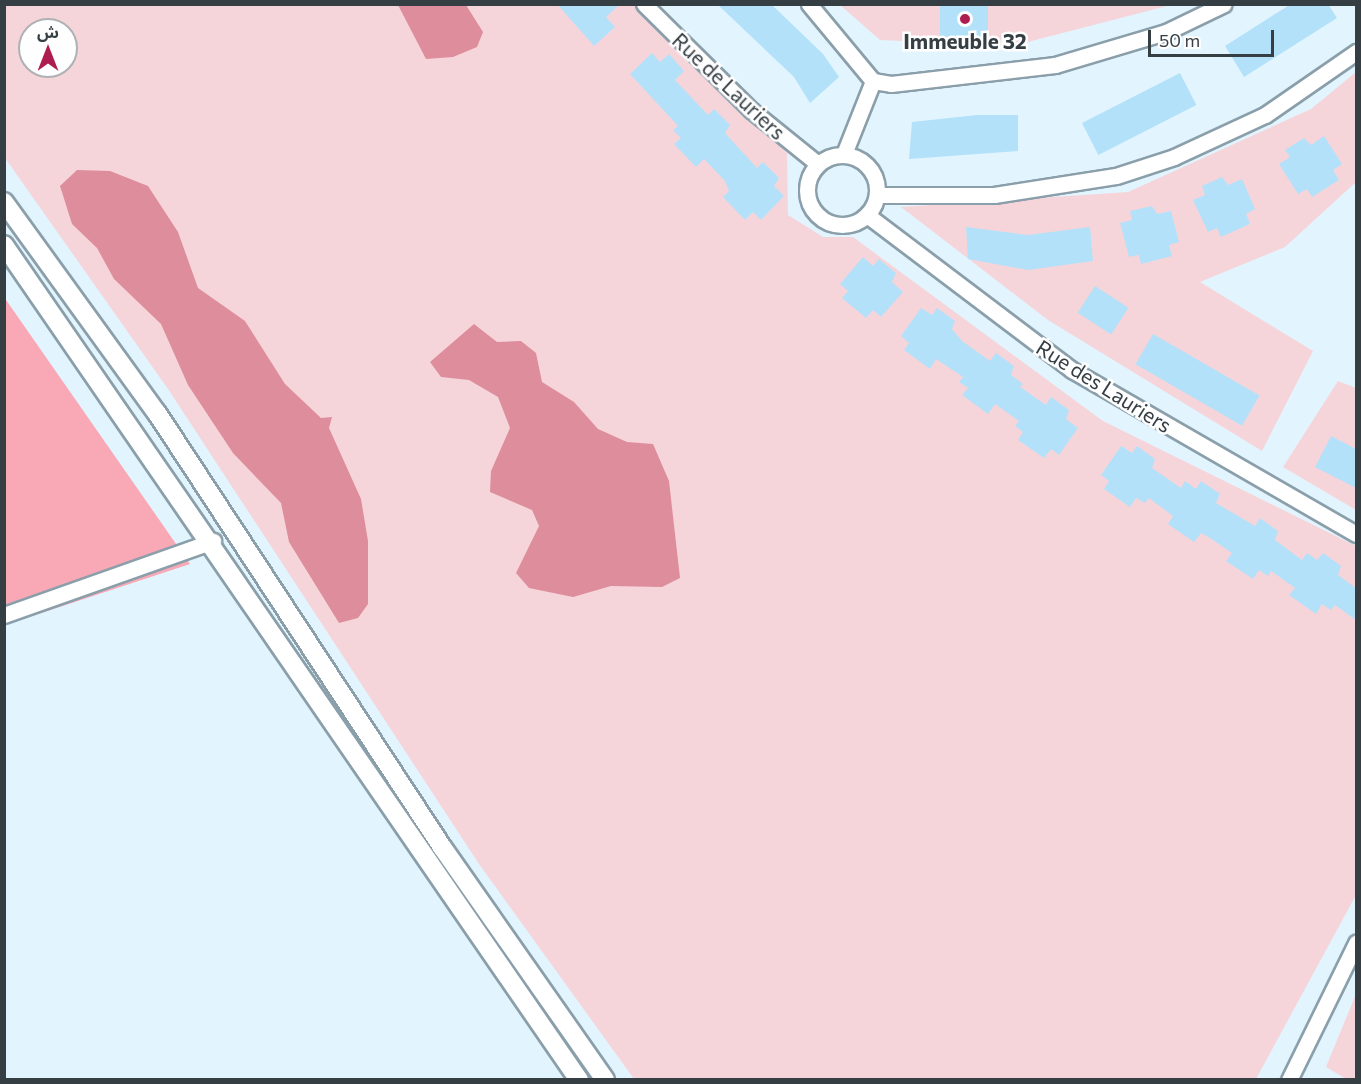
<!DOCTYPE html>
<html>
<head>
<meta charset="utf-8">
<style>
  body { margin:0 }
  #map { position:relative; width:1361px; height:1084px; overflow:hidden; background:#e2f4fe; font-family:Commissioner,"Noto Sans Arabic",sans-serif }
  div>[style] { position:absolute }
  .green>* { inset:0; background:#f6d5da }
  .forest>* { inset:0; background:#f9a8b6 }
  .water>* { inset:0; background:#dd8d9c }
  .building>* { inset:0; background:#b3e1fa; transform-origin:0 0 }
  .roads { filter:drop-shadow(2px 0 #8a9faa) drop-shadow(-2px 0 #8a9faa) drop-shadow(0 2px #8a9faa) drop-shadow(0 -2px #8a9faa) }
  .minor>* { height:15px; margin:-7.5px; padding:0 7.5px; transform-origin:7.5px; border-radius:7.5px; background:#fff }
  .minor>.ring { margin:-7.5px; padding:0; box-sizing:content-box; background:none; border:15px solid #fff; border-radius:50% }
  .tertiary>* { height:18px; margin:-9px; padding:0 9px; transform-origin:9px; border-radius:9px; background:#fff }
  .dots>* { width:16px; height:16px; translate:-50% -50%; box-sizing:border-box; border:3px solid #fefefe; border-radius:50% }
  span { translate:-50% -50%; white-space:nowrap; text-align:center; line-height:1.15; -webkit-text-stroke:5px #fefefe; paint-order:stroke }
  .poi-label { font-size:21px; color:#353e43; font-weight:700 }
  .street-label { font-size:21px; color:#353e43 }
  .frame { position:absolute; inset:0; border:6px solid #353e43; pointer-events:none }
  .north { position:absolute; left:18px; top:18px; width:60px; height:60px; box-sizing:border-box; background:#fefefe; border:2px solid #aeb1b3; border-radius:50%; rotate:0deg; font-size:16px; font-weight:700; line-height:24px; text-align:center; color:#353e43 }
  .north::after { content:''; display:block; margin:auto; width:21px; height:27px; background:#ae1d4f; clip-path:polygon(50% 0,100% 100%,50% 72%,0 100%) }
  .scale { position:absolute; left:1148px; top:30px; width:126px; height:27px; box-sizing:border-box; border:3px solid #353e43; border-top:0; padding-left:8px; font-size:18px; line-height:21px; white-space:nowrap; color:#353e43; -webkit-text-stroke:4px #fefefe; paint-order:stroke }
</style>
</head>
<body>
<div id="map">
  <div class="green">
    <i style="clip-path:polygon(evenodd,4px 5px,638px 5px,787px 153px,788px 215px,823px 237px,853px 237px,1103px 421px,1356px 546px,1356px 895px,1256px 1079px,634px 1079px,479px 864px,168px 389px,5px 158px,4px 5px,30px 30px,66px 30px,66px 66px,30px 66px,30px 30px)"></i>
    <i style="clip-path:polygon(840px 5px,1171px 5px,1012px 46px,880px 40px)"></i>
    <i style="clip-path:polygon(1356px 72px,1356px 182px,1285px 247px,1200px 282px,1313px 351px,1262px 451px,1048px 320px,901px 207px,1128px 192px,1311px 109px)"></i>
    <i style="clip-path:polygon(1338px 381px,1356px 388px,1356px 510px,1283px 467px)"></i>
    <i style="clip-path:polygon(1356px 994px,1356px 1079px,1346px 1079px,1326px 1067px)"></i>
  </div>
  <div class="forest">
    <i style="clip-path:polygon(4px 297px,190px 564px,5px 625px,4px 625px)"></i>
  </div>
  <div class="water">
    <i style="clip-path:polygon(398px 5px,466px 5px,483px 32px,477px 47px,453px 57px,426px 59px)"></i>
    <i style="clip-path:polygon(77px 170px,110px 171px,148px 186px,178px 232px,198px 288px,245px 321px,285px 384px,321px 418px,332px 417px,329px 428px,361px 499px,368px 541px,368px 604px,358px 618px,339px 623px,289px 542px,281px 503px,233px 453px,188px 385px,161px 324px,114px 279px,97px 248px,72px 224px,60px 186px)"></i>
    <i style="clip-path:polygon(474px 324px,497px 342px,521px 341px,536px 353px,542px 382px,574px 402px,598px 429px,627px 442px,653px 444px,669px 481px,680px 578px,662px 587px,611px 586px,573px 597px,529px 588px,516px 573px,539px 526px,532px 510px,490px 492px,491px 471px,510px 428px,498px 397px,469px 380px,441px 377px,430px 362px)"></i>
  </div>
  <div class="building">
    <i style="clip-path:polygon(557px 4px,620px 4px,606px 17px,615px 27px,594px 46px)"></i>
    <i style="clip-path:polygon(717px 4px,771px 4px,823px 54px,839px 77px,810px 103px,794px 77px)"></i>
    <i style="left:940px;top:4px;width:48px;height:33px"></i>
    <i style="clip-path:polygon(1291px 4px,1328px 4px,1337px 18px,1244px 77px,1225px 46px)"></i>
    <i style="clip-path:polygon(652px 53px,660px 62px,669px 54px,684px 71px,675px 80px,708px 115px,714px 109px,730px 125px,725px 133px,757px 168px,763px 162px,779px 178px,774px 186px,784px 196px,761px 220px,753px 212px,745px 220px,723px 197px,729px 191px,725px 181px,704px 159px,696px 167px,674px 144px,681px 138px,673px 130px,678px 126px,630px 74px)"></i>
    <i style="left:1180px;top:73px;width:36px;height:110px;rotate:63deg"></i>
    <i style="clip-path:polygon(977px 115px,1018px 115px,1018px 151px,909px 159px,912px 122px)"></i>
    <i style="clip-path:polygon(1324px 136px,1342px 164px,1333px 170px,1339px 180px,1312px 197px,1307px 189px,1298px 194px,1279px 164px,1290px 157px,1285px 150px,1304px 138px,1311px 145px)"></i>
    <i style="clip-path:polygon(1222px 177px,1228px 185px,1242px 179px,1255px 209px,1246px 214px,1250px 224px,1221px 237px,1217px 228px,1208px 232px,1193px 200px,1205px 195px,1202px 186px)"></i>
    <i style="clip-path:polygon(1152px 206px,1157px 214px,1171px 211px,1179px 242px,1169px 245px,1172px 256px,1141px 264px,1139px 255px,1129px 257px,1120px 223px,1132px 220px,1130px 211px)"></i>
    <i style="clip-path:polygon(966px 227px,1028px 235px,1090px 227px,1093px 261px,1028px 270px,968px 259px)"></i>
    <i style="clip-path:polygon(863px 257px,873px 266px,879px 259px,896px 273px,892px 282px,903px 292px,881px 317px,873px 310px,866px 318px,842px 298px,848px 291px,840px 284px)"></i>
    <i style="left:1095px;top:286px;width:40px;height:32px;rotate:33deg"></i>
    <i style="clip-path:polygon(921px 308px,932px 315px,937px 308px,955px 321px,952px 329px,962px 341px,990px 361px,996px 353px,1014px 366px,1011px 375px,1023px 384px,1020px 387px,1046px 405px,1051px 397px,1069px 410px,1066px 419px,1078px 428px,1059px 455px,1051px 449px,1044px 458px,1018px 440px,1023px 432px,1015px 426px,1019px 421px,995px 404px,988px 414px,962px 395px,968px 388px,959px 382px,963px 377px,936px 359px,930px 369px,904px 350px,909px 343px,901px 336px)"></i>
    <i style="left:1153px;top:334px;width:123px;height:35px;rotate:30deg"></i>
    <i style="clip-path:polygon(1331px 436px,1356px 449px,1356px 488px,1315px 467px)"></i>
    <i style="clip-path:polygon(1121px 446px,1132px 453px,1137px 446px,1155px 459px,1152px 468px,1181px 488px,1185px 481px,1196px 489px,1201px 481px,1220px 494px,1216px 503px,1255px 526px,1260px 518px,1278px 531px,1275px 540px,1302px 560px,1307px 553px,1317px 560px,1323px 553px,1341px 566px,1338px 575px,1356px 588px,1356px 620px,1335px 605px,1331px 610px,1322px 604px,1316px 614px,1289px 595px,1295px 588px,1271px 571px,1268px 576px,1259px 570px,1253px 579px,1226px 561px,1232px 553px,1210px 538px,1201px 533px,1194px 542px,1168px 524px,1173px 516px,1149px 498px,1145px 503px,1136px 498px,1130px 507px,1104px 489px,1109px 481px,1101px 475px)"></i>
  </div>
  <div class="roads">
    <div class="minor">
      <i style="left:644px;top:4px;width:151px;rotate:44.7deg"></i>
      <i style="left:751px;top:110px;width:86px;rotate:38.9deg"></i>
      <i style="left:809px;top:4px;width:100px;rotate:50.3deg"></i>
      <i style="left:873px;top:81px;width:18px;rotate:9deg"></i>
      <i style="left:891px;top:84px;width:165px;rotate:-6.6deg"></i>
      <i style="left:1055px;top:65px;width:116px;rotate:-16.6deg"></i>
      <i style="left:1166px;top:32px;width:64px;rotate:-25.8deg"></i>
      <i style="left:844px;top:154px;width:79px;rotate:-68.3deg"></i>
      <i class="ring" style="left:807px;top:155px;width:55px;height:55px"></i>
      <i style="left:878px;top:195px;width:116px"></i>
      <i style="left:994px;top:195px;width:123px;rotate:-8.9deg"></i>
      <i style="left:1116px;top:176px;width:61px;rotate:-18.1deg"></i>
      <i style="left:1174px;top:157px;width:100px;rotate:-24.8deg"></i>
      <i style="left:1265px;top:115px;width:111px;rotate:-34.7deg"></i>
      <i style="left:867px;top:215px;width:257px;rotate:37.1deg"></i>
      <i style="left:1072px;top:370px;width:328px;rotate:30deg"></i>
      <i style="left:4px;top:615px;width:222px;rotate:-19.5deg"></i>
      <i style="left:1289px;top:1080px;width:153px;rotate:-63.9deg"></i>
    </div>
    <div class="tertiary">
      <i style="left:4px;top:202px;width:261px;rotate:54.1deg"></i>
      <i style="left:157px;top:413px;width:519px;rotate:56.71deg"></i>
      <i style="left:442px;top:847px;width:284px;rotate:55deg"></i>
      <i style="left:4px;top:245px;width:1014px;rotate:55.45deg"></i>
    </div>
  </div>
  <div class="dots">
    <i style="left:965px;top:19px;background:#ae1d4f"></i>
  </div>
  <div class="poi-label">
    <span style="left:965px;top:41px">Immeuble 32</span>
  </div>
  <div class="street-label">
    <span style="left:729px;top:86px;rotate:43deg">Rue de Lauriers</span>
    <span style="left:1104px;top:386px;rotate:32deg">Rue des Lauriers</span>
  </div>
  <div class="frame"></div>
  <div class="north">ش</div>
  <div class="scale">50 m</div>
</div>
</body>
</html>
